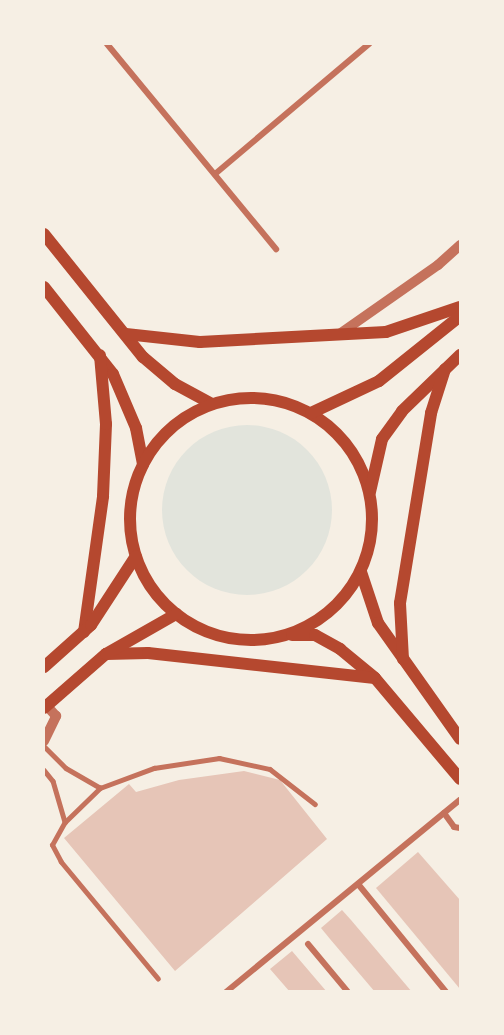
<!DOCTYPE html>
<html>
<head>
<meta charset="utf-8">
<style>
  body { margin:0 }
  #map { position:relative; width:504px; height:1035px; overflow:hidden; background:#f6efe4; font-family:"Fira Sans",sans-serif }
  div>[style] { position:absolute }
  .green>* { inset:0; background:#e2e4dc }
  .round { border-radius:50% }
  .building>* { inset:0; background:#e6c5b7 }
  .service>* { height:4.5px; margin:-2.25px; padding:0 2.25px; transform-origin:2.25px; border-radius:2.25px; background:#c5725c }
  .minor>* { height:6px; margin:-3px; padding:0 3px; transform-origin:3px; border-radius:3px; background:#c5725c }
  .tertiary>* { height:10px; margin:-5px; padding:0 5px; transform-origin:5px; border-radius:5px; background:#c5725c }
  .secondary>* { height:12px; margin:-6px; padding:0 6px; transform-origin:6px; border-radius:6px; background:#b5482f }
  .secondary>.ring { margin:-6px; padding:0; box-sizing:content-box; background:none; border:12px solid #b5482f; border-radius:50% }
  span { translate:-50% -50%; white-space:nowrap; text-align:center; line-height:1.15; -webkit-text-stroke:6px #f6efe4; paint-order:stroke }
  .frame { position:absolute; inset:0; border:45px solid #f6efe4; pointer-events:none }
</style>
</head>
<body>
<div id="map">
  <div class="green">
    <i class="round" style="left:162px;top:425px;width:170px;height:170px"></i>
  </div>
  <div class="building">
    <i style="clip-path:polygon(244px 771px,280px 780px,327px 839px,175px 971px,64px 838px,129px 784px,136px 792px,179px 780px)"></i>
    <i style="clip-path:polygon(418px 852px,460px 900px,460px 989px,376px 888px)"></i>
    <i style="clip-path:polygon(342px 910px,351px 920px,412px 992px,375px 992px,330px 939px,321px 928px)"></i>
    <i style="clip-path:polygon(292px 951px,315px 978px,327px 992px,290px 992px,270px 969px)"></i>
  </div>
  <div class="service">
    <i style="left:44px;top:746px;width:31px;rotate:45deg"></i>
    <i style="left:66px;top:768px;width:39px;rotate:30deg"></i>
    <i style="left:44px;top:770px;width:14px;rotate:51deg"></i>
    <i style="left:53px;top:781px;width:43px;rotate:73.7deg"></i>
    <i style="left:158px;top:979px;width:152px;rotate:-129.7deg"></i>
    <i style="left:61px;top:862px;width:19px;rotate:-118deg"></i>
    <i style="left:52px;top:845px;width:26px;rotate:-61deg"></i>
    <i style="left:65px;top:822px;width:49px;rotate:-44.2deg"></i>
    <i style="left:100px;top:788px;width:58px;rotate:-20.3deg"></i>
    <i style="left:154px;top:768px;width:66px;rotate:-8.7deg"></i>
    <i style="left:219px;top:758px;width:52px;rotate:12.2deg"></i>
    <i style="left:270px;top:769px;width:57px;rotate:37.9deg"></i>
  </div>
  <div class="minor">
    <i style="left:107px;top:44px;width:266px;rotate:50.5deg"></i>
    <i style="left:215px;top:174px;width:202px;rotate:-40.2deg"></i>
    <i style="left:444px;top:813px;width:17px;rotate:54deg"></i>
    <i style="left:454px;top:827px;width:6px;rotate:9deg"></i>
    <i style="left:358px;top:884px;width:139px;rotate:50.8deg"></i>
    <i style="left:308px;top:944px;width:62px;rotate:50.2deg"></i>
    <i style="left:226px;top:992px;width:303px;rotate:-39.4deg"></i>
  </div>
  <div class="tertiary">
    <i style="left:338px;top:335px;width:122px;rotate:-35deg"></i>
    <i style="left:438px;top:265px;width:30px;rotate:-42deg"></i>
    <i style="left:44px;top:741px;width:28px;rotate:-64deg"></i>
    <i style="left:56px;top:716px;width:15px;rotate:-132deg"></i>
  </div>
  <div class="secondary">
    <i style="left:44px;top:234px;width:158px;rotate:51.2deg"></i>
    <i style="left:143px;top:357px;width:42px;rotate:40.2deg"></i>
    <i style="left:175px;top:384px;width:42px;rotate:28.4deg"></i>
    <i style="left:44px;top:287px;width:111px;rotate:51.6deg"></i>
    <i style="left:113px;top:374px;width:59px;rotate:66.9deg"></i>
    <i style="left:136px;top:428px;width:37px;rotate:79deg"></i>
    <i style="left:126px;top:334px;width:74px;rotate:6.2deg"></i>
    <i style="left:200px;top:342px;width:186px;rotate:-3.1deg"></i>
    <i style="left:386px;top:332px;width:78px;rotate:-18.7deg"></i>
    <i class="ring" style="left:130px;top:398px;width:230px;height:230px"></i>
    <i style="left:311px;top:413px;width:75px;rotate:-25.2deg"></i>
    <i style="left:379px;top:381px;width:104px;rotate:-38.7deg"></i>
    <i style="left:370px;top:492px;width:54px;rotate:-77.2deg"></i>
    <i style="left:382px;top:439px;width:34px;rotate:-54deg"></i>
    <i style="left:402px;top:411px;width:81px;rotate:-44deg"></i>
    <i style="left:361px;top:572px;width:54px;rotate:71.6deg"></i>
    <i style="left:378px;top:623px;width:142px;rotate:54.7deg"></i>
    <i style="left:84px;top:632px;width:137px;rotate:-82deg"></i>
    <i style="left:103px;top:496px;width:72px;rotate:-87.6deg"></i>
    <i style="left:106px;top:424px;width:69px;rotate:-95deg"></i>
    <i style="left:292px;top:635px;width:23px"></i>
    <i style="left:315px;top:635px;width:29px;rotate:29deg"></i>
    <i style="left:340px;top:649px;width:45px;rotate:39.6deg"></i>
    <i style="left:375px;top:678px;width:132px;rotate:49.9deg"></i>
    <i style="left:106px;top:654px;width:42px;rotate:-1.4deg"></i>
    <i style="left:148px;top:653px;width:228px;rotate:6.3deg"></i>
    <i style="left:403px;top:659px;width:56px;rotate:-93.1deg"></i>
    <i style="left:400px;top:603px;width:193px;rotate:-80.7deg"></i>
    <i style="left:431px;top:413px;width:46px;rotate:-72.3deg"></i>
    <i style="left:44px;top:667px;width:63px;rotate:-41.8deg"></i>
    <i style="left:91px;top:625px;width:82px;rotate:-56.9deg"></i>
    <i style="left:44px;top:708px;width:82px;rotate:-41.1deg"></i>
    <i style="left:106px;top:654px;width:81px;rotate:-29.7deg"></i>
  </div>
  <div class="frame"></div>
</div>
</body>
</html>
